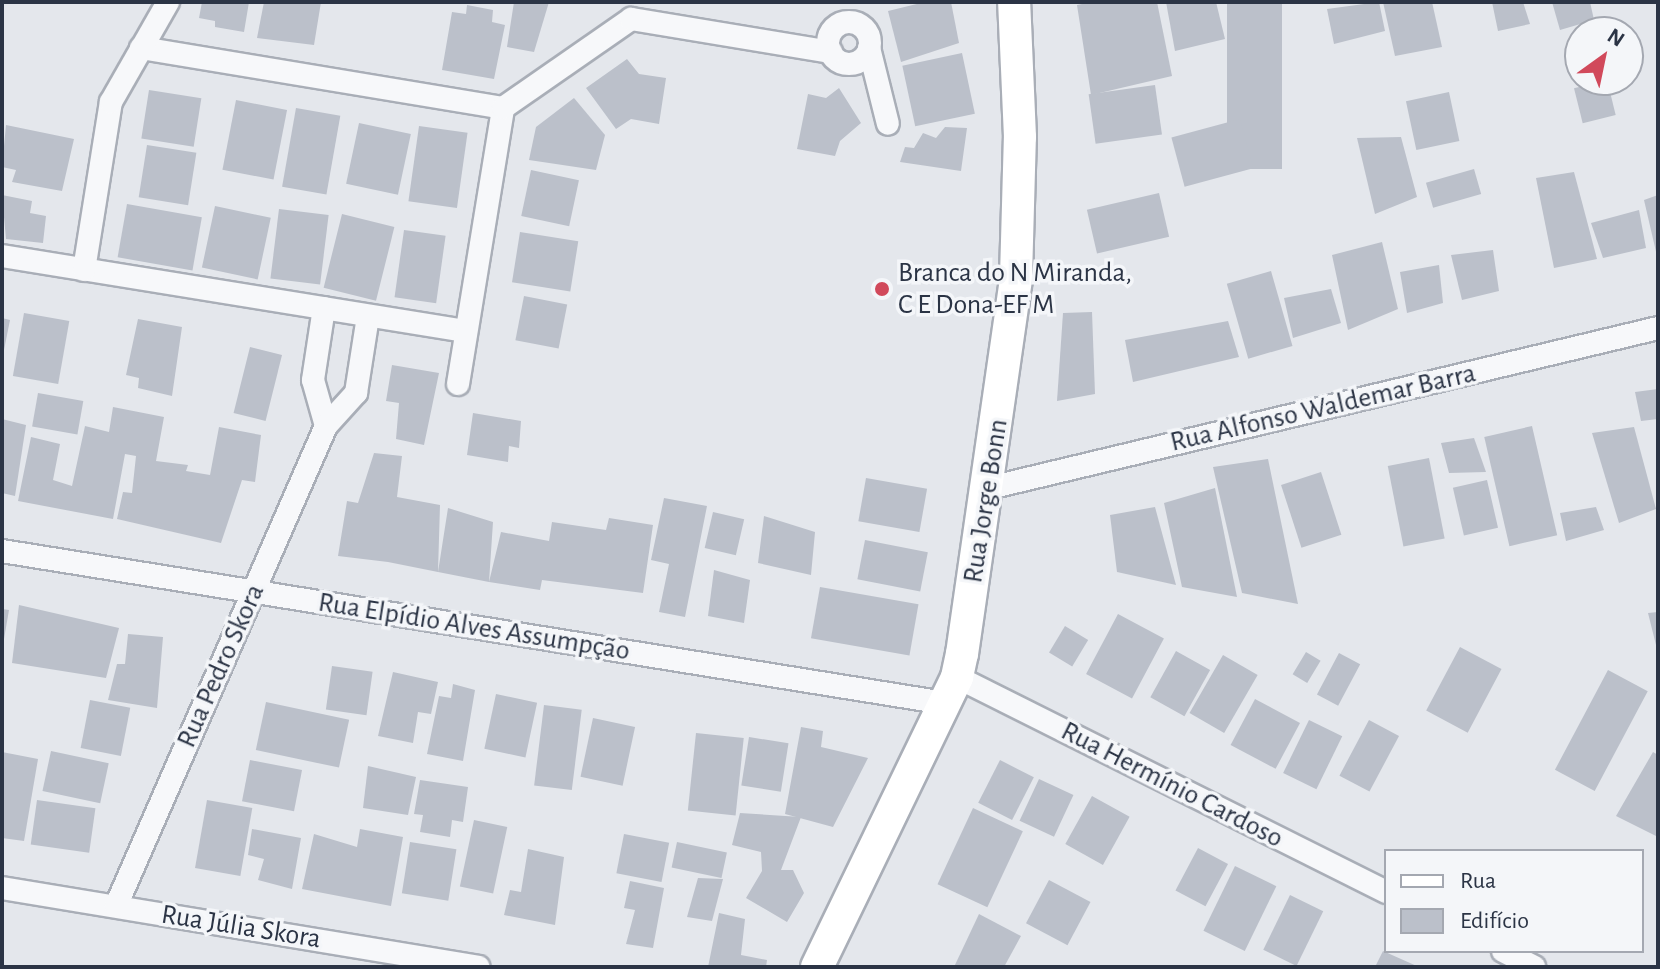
<!DOCTYPE html>
<html>
<head>
<meta charset="utf-8">
<style>
  body { margin:0 }
  #map { position:relative; width:1660px; height:969px; overflow:hidden; background:#e4e7ec; font-family:"Alegreya Sans",sans-serif }
  div>[style] { position:absolute }
  .building>* { inset:0; background:#bbc0ca; transform-origin:0 0 }
  .roads { filter:drop-shadow(2px 0 #a9aeb7) drop-shadow(-2px 0 #a9aeb7) drop-shadow(0 2px #a9aeb7) drop-shadow(0 -2px #a9aeb7) }
  .street>* { height:22px; margin:-11px; padding:0 11px; transform-origin:11px; border-radius:11px; background:#f7f8fa }
  .street>.ring { margin:-11px; padding:0; box-sizing:content-box; background:none; border:22px solid #f7f8fa; border-radius:50% }
  .secondary>* { height:32px; margin:-16px; padding:0 16px; transform-origin:16px; border-radius:16px; background:#fff }
  .dots>* { width:22px; height:22px; translate:-50% -50%; box-sizing:border-box; border:4px solid #f4f6f9; border-radius:50% }
  span { translate:-50% -50%; white-space:nowrap; text-align:center; line-height:1.15; -webkit-text-stroke:7px #f4f6f9; paint-order:stroke }
  .poi-label { font-size:28px; color:#2b3445 }
  .left { translate:0 -50%; text-align:left }
  .street-label { font-size:28px; color:#2b3445 }
  .frame { position:absolute; inset:0; border:4px solid #2b3445; pointer-events:none }
  .legend { position:absolute; left:1384px; top:849px; width:260px; height:104px; box-sizing:border-box; background:#f4f6f9; border:2px solid #a4a8b1; margin:0; padding:10px 14px; list-style:none; font-size:24px; color:#2b3445 }
  .legend li { display:flex; align-items:center; gap:16px; height:40px }
  .legend b { width:40px; border:2px solid #a4a8b1 }
  .north { position:absolute; left:1564px; top:16px; width:80px; height:80px; box-sizing:border-box; background:#f4f6f9; border:2px solid #a4a8b1; border-radius:50%; rotate:33deg; font-size:22px; font-weight:700; line-height:32px; text-align:center; color:#2b3445 }
  .north::after { content:''; display:block; margin:auto; width:28px; height:36px; background:#d1495b; clip-path:polygon(50% 0,100% 100%,50% 72%,0 100%) }
</style>
</head>
<body>
<div id="map">
  <div class="building">
    <i style="clip-path:polygon(202px 2px,249px 2px,244px 32px,215px 27px,215px 21px,199px 18px)"></i>
    <i style="clip-path:polygon(264px 2px,321px 2px,314px 45px,257px 38px)"></i>
    <i style="clip-path:polygon(514px 2px,549px 2px,534px 52px,507px 47px)"></i>
    <i style="clip-path:polygon(925px 2px,951px 2px,959px 43px,901px 62px,888px 11px)"></i>
    <i style="clip-path:polygon(1092px 2px,1157px 2px,1172px 76px,1091px 95px,1077px 5px)"></i>
    <i style="clip-path:polygon(1166px 2px,1216px 2px,1225px 39px,1175px 51px)"></i>
    <i style="left:1227px;top:2px;width:55px;height:167px"></i>
    <i style="clip-path:polygon(1379px 2px,1385px 31px,1334px 44px,1327px 9px)"></i>
    <i style="clip-path:polygon(1383px 2px,1432px 2px,1442px 47px,1395px 56px)"></i>
    <i style="clip-path:polygon(1492px 2px,1523px 2px,1530px 24px,1498px 31px)"></i>
    <i style="clip-path:polygon(1552px 2px,1590px 2px,1594px 20px,1560px 30px)"></i>
    <i style="clip-path:polygon(467px 5px,493px 10px,492px 22px,505px 25px,494px 79px,442px 70px,452px 12px,466px 14px)"></i>
    <i style="left:962px;top:53px;width:62px;height:61px;rotate:78deg"></i>
    <i style="clip-path:polygon(627px 59px,639px 74px,666px 78px,659px 124px,631px 119px,616px 129px,586px 88px)"></i>
    <i style="left:1607px;top:80px;width:36px;height:34px;rotate:76deg"></i>
    <i style="left:1155px;top:85px;width:50px;height:67px;rotate:82deg"></i>
    <i style="clip-path:polygon(839px 88px,861px 123px,840px 141px,835px 156px,797px 149px,808px 94px,826px 98px)"></i>
    <i style="left:149px;top:90px;width:53px;height:49px;rotate:9deg"></i>
    <i style="left:1449px;top:92px;width:50px;height:44px;rotate:78deg"></i>
    <i style="clip-path:polygon(574px 98px,605px 135px,596px 170px,529px 160px,536px 127px)"></i>
    <i style="left:236px;top:100px;width:52px;height:71px;rotate:11deg"></i>
    <i style="left:296px;top:108px;width:45px;height:80px;rotate:10deg"></i>
    <i style="left:1240px;top:119px;width:51px;height:71px;rotate:75deg"></i>
    <i style="left:359px;top:123px;width:53px;height:62px;rotate:12deg"></i>
    <i style="clip-path:polygon(6px 125px,74px 139px,62px 191px,12px 182px,16px 170px,2px 167px)"></i>
    <i style="left:419px;top:126px;width:49px;height:76px;rotate:8deg"></i>
    <i style="clip-path:polygon(945px 127px,967px 128px,961px 171px,900px 162px,905px 147px,914px 148px,923px 133px,936px 138px)"></i>
    <i style="clip-path:polygon(1401px 137px,1417px 197px,1375px 214px,1357px 138px)"></i>
    <i style="left:147px;top:145px;width:50px;height:53px;rotate:9deg"></i>
    <i style="left:1474px;top:169px;width:26px;height:50px;rotate:74deg"></i>
    <i style="left:531px;top:170px;width:49px;height:47px;rotate:12deg"></i>
    <i style="clip-path:polygon(1574px 172px,1597px 259px,1554px 268px,1536px 178px)"></i>
    <i style="left:1159px;top:193px;width:45px;height:74px;rotate:77deg"></i>
    <i style="clip-path:polygon(2px 195px,32px 201px,30px 213px,46px 216px,43px 243px,6px 239px)"></i>
    <i style="clip-path:polygon(1658px 195px,1658px 256px,1657px 256px,1644px 200px)"></i>
    <i style="left:127px;top:204px;width:76px;height:54px;rotate:10deg"></i>
    <i style="left:215px;top:206px;width:57px;height:63px;rotate:12deg"></i>
    <i style="left:279px;top:209px;width:50px;height:70px;rotate:7deg"></i>
    <i style="clip-path:polygon(1639px 210px,1646px 248px,1603px 258px,1591px 223px)"></i>
    <i style="left:342px;top:214px;width:54px;height:76px;rotate:14deg"></i>
    <i style="left:404px;top:230px;width:42px;height:68px;rotate:8deg"></i>
    <i style="left:520px;top:232px;width:59px;height:51px;rotate:9deg"></i>
    <i style="clip-path:polygon(1382px 242px,1398px 309px,1348px 330px,1332px 255px)"></i>
    <i style="clip-path:polygon(1493px 250px,1499px 291px,1462px 300px,1451px 255px)"></i>
    <i style="clip-path:polygon(1439px 265px,1443px 303px,1407px 313px,1400px 272px)"></i>
    <i style="left:1271px;top:271px;width:78px;height:46px;rotate:74deg"></i>
    <i style="clip-path:polygon(1331px 289px,1341px 323px,1293px 338px,1284px 298px)"></i>
    <i style="left:524px;top:296px;width:44px;height:45px;rotate:11deg"></i>
    <i style="clip-path:polygon(1092px 312px,1095px 394px,1057px 401px,1063px 313px)"></i>
    <i style="left:24px;top:313px;width:46px;height:64px;rotate:10deg"></i>
    <i style="clip-path:polygon(2px 318px,10px 320px,3px 355px,2px 355px)"></i>
    <i style="clip-path:polygon(138px 319px,182px 327px,172px 396px,138px 388px,139px 378px,126px 375px)"></i>
    <i style="clip-path:polygon(1228px 321px,1239px 357px,1133px 382px,1125px 340px)"></i>
    <i style="left:250px;top:347px;width:33px;height:68px;rotate:14deg"></i>
    <i style="clip-path:polygon(392px 365px,439px 373px,424px 445px,396px 439px,399px 403px,386px 401px)"></i>
    <i style="clip-path:polygon(1658px 389px,1658px 419px,1641px 421px,1635px 392px)"></i>
    <i style="left:38px;top:393px;width:46px;height:34px;rotate:10deg"></i>
    <i style="clip-path:polygon(113px 407px,164px 417px,156px 461px,188px 465px,186px 471px,210px 475px,219px 427px,261px 435px,255px 482px,242px 480px,221px 543px,117px 519px,123px 492px,132px 493px,136px 456px,125px 454px,113px 519px,18px 501px,31px 437px,60px 444px,53px 480px,72px 486px,85px 426px,109px 432px)"></i>
    <i style="clip-path:polygon(473px 413px,521px 421px,519px 448px,509px 446px,508px 462px,467px 455px)"></i>
    <i style="clip-path:polygon(2px 419px,26px 425px,15px 496px,2px 493px)"></i>
    <i style="left:1532px;top:426px;width:112px;height:49px;rotate:77deg"></i>
    <i style="clip-path:polygon(1634px 427px,1656px 509px,1619px 523px,1592px 433px)"></i>
    <i style="clip-path:polygon(1474px 438px,1486px 472px,1449px 473px,1441px 443px)"></i>
    <i style="clip-path:polygon(374px 453px,402px 456px,397px 497px,440px 505px,438px 572px,448px 508px,493px 522px,489px 582px,501px 532px,549px 541px,552px 522px,606px 530px,609px 518px,653px 525px,643px 593px,542px 580px,540px 590px,489px 582px,438px 572px,388px 562px,338px 556px,347px 501px,358px 503px)"></i>
    <i style="left:1429px;top:458px;width:82px;height:42px;rotate:79deg"></i>
    <i style="clip-path:polygon(1268px 459px,1298px 604px,1242px 593px,1213px 467px)"></i>
    <i style="left:1321px;top:472px;width:66px;height:42px;rotate:72deg"></i>
    <i style="left:866px;top:478px;width:62px;height:44px;rotate:10deg"></i>
    <i style="left:1487px;top:480px;width:49px;height:35px;rotate:77deg"></i>
    <i style="clip-path:polygon(1215px 488px,1237px 597px,1182px 587px,1164px 503px)"></i>
    <i style="clip-path:polygon(664px 498px,707px 506px,685px 617px,659px 612px,669px 564px,651px 560px)"></i>
    <i style="clip-path:polygon(1155px 507px,1176px 585px,1117px 572px,1110px 515px)"></i>
    <i style="clip-path:polygon(1596px 507px,1604px 530px,1566px 541px,1560px 513px)"></i>
    <i style="left:713px;top:512px;width:32px;height:37px;rotate:13deg"></i>
    <i style="clip-path:polygon(764px 516px,815px 532px,811px 575px,758px 563px)"></i>
    <i style="left:865px;top:540px;width:64px;height:40px;rotate:11deg"></i>
    <i style="clip-path:polygon(714px 570px,750px 580px,744px 623px,708px 616px)"></i>
    <i style="left:820px;top:587px;width:100px;height:52px;rotate:10deg"></i>
    <i style="clip-path:polygon(19px 605px,119px 628px,106px 678px,12px 663px)"></i>
    <i style="clip-path:polygon(2px 609px,9px 610px,4px 639px,2px 638px)"></i>
    <i style="clip-path:polygon(1658px 612px,1658px 649px,1657px 649px,1648px 613px)"></i>
    <i style="left:1118px;top:614px;width:52px;height:68px;rotate:28deg"></i>
    <i style="left:1065px;top:626px;width:27px;height:31px;rotate:31deg"></i>
    <i style="clip-path:polygon(128px 634px,163px 637px,157px 708px,108px 700px,117px 664px,125px 664px)"></i>
    <i style="left:1460px;top:647px;width:47px;height:72px;rotate:28deg"></i>
    <i style="left:1176px;top:651px;width:39px;height:53px;rotate:29deg"></i>
    <i style="left:1306px;top:652px;width:17px;height:26px;rotate:31deg"></i>
    <i style="left:1339px;top:653px;width:24px;height:47px;rotate:28deg"></i>
    <i style="left:1223px;top:655px;width:40px;height:67px;rotate:30deg"></i>
    <i style="left:332px;top:666px;width:41px;height:44px;rotate:8deg"></i>
    <i style="left:1608px;top:670px;width:45px;height:113px;rotate:28deg"></i>
    <i style="clip-path:polygon(393px 672px,438px 682px,431px 714px,418px 712px,413px 743px,378px 736px)"></i>
    <i style="clip-path:polygon(453px 684px,475px 690px,463px 761px,427px 754px,439px 696px,451px 698px)"></i>
    <i style="left:496px;top:694px;width:42px;height:56px;rotate:12deg"></i>
    <i style="left:1255px;top:699px;width:51px;height:52px;rotate:28deg"></i>
    <i style="left:90px;top:700px;width:41px;height:49px;rotate:11deg"></i>
    <i style="left:266px;top:702px;width:85px;height:49px;rotate:12deg"></i>
    <i style="left:544px;top:705px;width:38px;height:81px;rotate:7deg"></i>
    <i style="left:593px;top:718px;width:43px;height:60px;rotate:12deg"></i>
    <i style="left:1309px;top:720px;width:37px;height:59px;rotate:26deg"></i>
    <i style="left:1369px;top:720px;width:34px;height:63px;rotate:28deg"></i>
    <i style="clip-path:polygon(801px 727px,823px 731px,821px 747px,868px 758px,833px 827px,785px 814px)"></i>
    <i style="left:696px;top:733px;width:48px;height:78px;rotate:6deg"></i>
    <i style="left:749px;top:737px;width:40px;height:49px;rotate:9deg"></i>
    <i style="left:51px;top:751px;width:59px;height:41px;rotate:12deg"></i>
    <i style="clip-path:polygon(2px 752px,38px 759px,24px 841px,2px 838px)"></i>
    <i style="clip-path:polygon(1653px 752px,1658px 755px,1658px 837px,1616px 816px)"></i>
    <i style="left:250px;top:760px;width:53px;height:42px;rotate:11deg"></i>
    <i style="left:1000px;top:760px;width:38px;height:48px;rotate:27deg"></i>
    <i style="clip-path:polygon(368px 766px,416px 777px,408px 815px,363px 808px)"></i>
    <i style="left:1039px;top:779px;width:38px;height:46px;rotate:25deg"></i>
    <i style="clip-path:polygon(420px 780px,468px 787px,463px 822px,452px 820px,450px 837px,420px 832px,423px 815px,414px 814px)"></i>
    <i style="left:1092px;top:796px;width:43px;height:55px;rotate:29deg"></i>
    <i style="left:37px;top:800px;width:59px;height:45px;rotate:8deg"></i>
    <i style="left:207px;top:800px;width:46px;height:69px;rotate:10deg"></i>
    <i style="left:973px;top:808px;width:55px;height:84px;rotate:25deg"></i>
    <i style="clip-path:polygon(740px 813px,801px 817px,781px 870px,793px 870px,804px 893px,787px 922px,746px 898px,762px 871px,761px 852px,732px 845px)"></i>
    <i style="left:474px;top:820px;width:34px;height:68px;rotate:12deg"></i>
    <i style="clip-path:polygon(252px 829px,301px 838px,292px 889px,258px 880px,264px 859px,248px 855px)"></i>
    <i style="clip-path:polygon(360px 829px,403px 837px,391px 906px,302px 889px,314px 834px,357px 847px)"></i>
    <i style="left:624px;top:834px;width:46px;height:40px;rotate:11deg"></i>
    <i style="left:410px;top:842px;width:47px;height:52px;rotate:9deg"></i>
    <i style="left:677px;top:842px;width:51px;height:26px;rotate:12deg"></i>
    <i style="left:1198px;top:848px;width:34px;height:48px;rotate:28deg"></i>
    <i style="clip-path:polygon(528px 849px,564px 857px,555px 925px,504px 915px,510px 890px,521px 892px)"></i>
    <i style="left:1235px;top:866px;width:46px;height:72px;rotate:26deg"></i>
    <i style="clip-path:polygon(698px 878px,723px 879px,712px 921px,687px 917px)"></i>
    <i style="left:1049px;top:880px;width:47px;height:49px;rotate:28deg"></i>
    <i style="clip-path:polygon(630px 881px,664px 888px,653px 948px,626px 944px,635px 910px,624px 908px)"></i>
    <i style="left:1290px;top:895px;width:37px;height:61px;rotate:26deg"></i>
    <i style="clip-path:polygon(719px 913px,745px 919px,741px 955px,767px 960px,766px 967px,708px 967px)"></i>
    <i style="clip-path:polygon(979px 914px,1021px 936px,1004px 967px,954px 967px)"></i>
    <i style="clip-path:polygon(1383px 951px,1419px 967px,1375px 967px)"></i>
  </div>
  <div class="roads">
    <div class="street">
      <i class="ring" style="left:828px;top:22px;width:20px;height:20px"></i>
      <i style="left:141px;top:48px;width:367px;rotate:9.4deg"></i>
      <i style="left:869px;top:48px;width:78px;rotate:76deg"></i>
      <i style="left:2px;top:256px;width:470px;rotate:9.2deg"></i>
      <i style="left:84px;top:270px;width:170px;rotate:-80.9deg"></i>
      <i style="left:111px;top:102px;width:115px;rotate:-60.3deg"></i>
      <i style="left:324px;top:308px;width:73px;rotate:98.7deg"></i>
      <i style="left:313px;top:380px;width:48px;rotate:74.2deg"></i>
      <i style="left:458px;top:384px;width:280px;rotate:-80.7deg"></i>
      <i style="left:503px;top:108px;width:156px;rotate:-34.8deg"></i>
      <i style="left:631px;top:19px;width:203px;rotate:9.4deg"></i>
      <i style="left:989px;top:488px;width:688px;rotate:-13.45deg"></i>
      <i style="left:2px;top:551px;width:955px;rotate:9.16deg"></i>
      <i style="left:957px;top:677px;width:480px;rotate:26.6deg"></i>
      <i style="left:2px;top:888px;width:483px;rotate:9.4deg"></i>
      <i style="left:116px;top:906px;width:524px;rotate:-66.37deg"></i>
      <i style="left:326px;top:426px;width:45px;rotate:-47.7deg"></i>
      <i style="left:356px;top:393px;width:78px;rotate:-81.1deg"></i>
      <i style="left:1503px;top:951px;width:35px;rotate:27deg"></i>
    </div>
    <div class="secondary">
      <i style="left:817px;top:967px;width:322px;rotate:-64.2deg"></i>
      <i style="left:957px;top:677px;width:24px;rotate:-78deg"></i>
      <i style="left:962px;top:654px;width:381px;rotate:-81.8deg"></i>
      <i style="left:1016px;top:277px;width:140px;rotate:-88.4deg"></i>
      <i style="left:1020px;top:137px;width:135px;rotate:-92.5deg"></i>
    </div>
  </div>
  <div class="dots">
    <i style="left:882px;top:289px;background:#d1495b"></i>
  </div>
  <div class="poi-label">
    <span class="left" style="left:898px;top:289px">Branca do N Miranda,<br>C E Dona-EF M</span>
  </div>
  <div class="street-label">
    <span style="left:1323px;top:408px;rotate:-13deg">Rua Alfonso Waldemar Barra</span>
    <span style="left:986px;top:501px;rotate:-81deg">Rua Jorge Bonn</span>
    <span style="left:474px;top:627px;rotate:9deg">Rua Elpídio Alves Assumpção</span>
    <span style="left:221px;top:666px;rotate:-66deg">Rua Pedro Skora</span>
    <span style="left:1172px;top:785px;rotate:27deg">Rua Hermínio Cardoso</span>
    <span style="left:241px;top:927px;rotate:9deg">Rua Júlia Skora</span>
  </div>
  <div class="frame"></div>
  <ul class="legend">
  <li><b style="height:10px;background:#fff"></b>Rua</li>
  <li><b style="height:22px;background:#bbc0ca"></b>Edifício</li>
  </ul>
  <div class="north">N</div>
</div>
</body>
</html>
